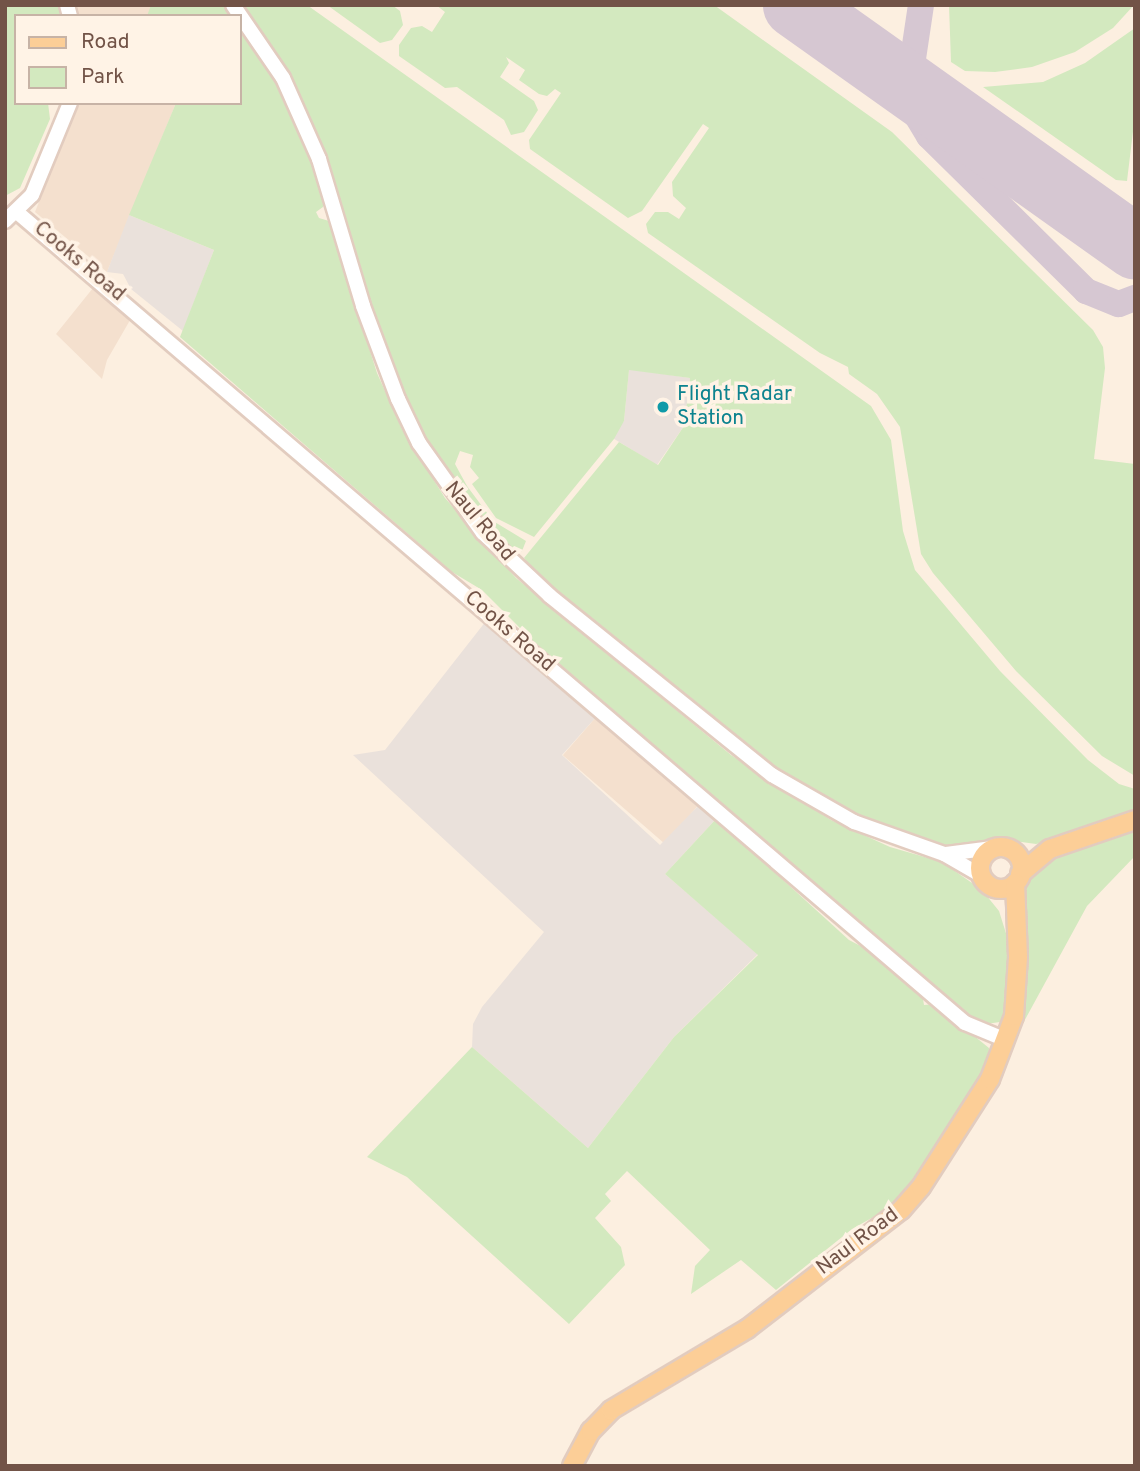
<!DOCTYPE html>
<html>
<head>
<meta charset="utf-8">
<style>
  body { margin:0 }
  #map { position:relative; width:1140px; height:1471px; overflow:hidden; background:#fcefe0; font-family:Overpass,sans-serif }
  div>[style] { position:absolute }
  .residential>* { inset:0; background:#f4e0ce; transform-origin:0 0 }
  .industrial>* { inset:0; background:#eae1db }
  .green>* { inset:0; background:#d3e9bf }
  .taxiway>* { height:26px; margin:-13px; padding:0 13px; transform-origin:13px; border-radius:13px; background:#d6c7d2 }
  .runway>* { height:65px; margin:-32.5px; padding:0 32.5px; transform-origin:32.5px; border-radius:32.5px; background:#d6c7d2 }
  .roads { filter:drop-shadow(2px 0 #e2ccbf) drop-shadow(-2px 0 #e2ccbf) drop-shadow(0 2px #e2ccbf) drop-shadow(0 -2px #e2ccbf) }
  .minor>* { height:14px; margin:-7px; padding:0 7px; transform-origin:7px; border-radius:7px; background:#fff }
  .major>* { height:18px; margin:-9px; padding:0 9px; transform-origin:9px; border-radius:9px; background:#fcce97 }
  .major>.ring { margin:-9px; padding:0; box-sizing:content-box; background:none; border:18px solid #fcce97; border-radius:50% }
  .dots>* { width:19px; height:19px; translate:-50% -50%; box-sizing:border-box; border:4px solid #fff3e6; border-radius:50% }
  span { translate:-50% -50%; white-space:nowrap; text-align:center; line-height:1.15; -webkit-text-stroke:7px #fff3e6; paint-order:stroke }
  .street-label { font-size:21px; color:#725347 }
  .culture-label { font-size:21px; color:#0d838f }
  .left { translate:0 -50%; text-align:left }
  .frame { position:absolute; inset:0; border:7px solid #725347; pointer-events:none }
  .legend { position:absolute; left:14px; top:14px; width:228px; height:91px; box-sizing:border-box; background:#fff3e6; border:2px solid #c7b3a6; margin:0; padding:9px 12px; list-style:none; font-size:21px; color:#725347 }
  .legend li { display:flex; align-items:center; gap:14px; height:35px }
  .legend b { width:35px; border:2px solid #c7b3a6 }
</style>
</head>
<body>
<div id="map">
  <div class="residential">
    <i style="left:72px;top:5px;width:91px;height:12px"></i>
    <i style="clip-path:polygon(78px 103px,176px 103px,107px 272px,35px 212px)"></i>
    <i style="clip-path:polygon(97px 283px,133px 315px,107px 360px,102px 379px,56px 334px)"></i>
    <i style="left:597px;top:716px;width:135px;height:52px;rotate:41deg"></i>
  </div>
  <div class="industrial">
    <i style="clip-path:polygon(129px 215px,214px 250px,183px 331px,131px 289px,123px 274px,107px 272px)"></i>
    <i style="clip-path:polygon(629px 369px,690px 378px,684px 426px,657px 465px,611px 437px,624px 421px)"></i>
    <i style="clip-path:polygon(486px 621px,597px 716px,562px 755px,660px 845px,699px 805px,716px 819px,665px 874px,758px 954px,674px 1037px,588px 1148px,472px 1047px,473px 1024px,482px 1007px,544px 932px,353px 755px,385px 750px)"></i>
  </div>
  <div class="green">
    <i style="clip-path:polygon(5px 5px,59px 5px,63px 16px,16px 16px,16px 103px,48px 103px,50px 119px,20px 188px,5px 196px)"></i>
    <i style="clip-path:polygon(151px 5px,224px 5px,233px 16px,147px 16px)"></i>
    <i style="clip-path:polygon(240px 5px,307px 5px,871px 406px,891px 440px,903px 531px,915px 570px,1000px 671px,1088px 760px,1119px 784px,1135px 789px,1135px 813px,1054px 840px,1036px 844px,999px 839px,946px 849px,865px 823px,779px 775px,547px 587px,524px 558px,619px 442px,658px 465px,684px 426px,690px 378px,629px 370px,624px 421px,614px 439px,534px 537px,496px 518px,472px 484px,479px 478px,470px 467px,473px 455px,460px 451px,455px 464px,467px 486px,493px 521px,526px 541px,522px 551px,515px 554px,490px 533px,427px 446px,409px 411px,376px 326px,335px 189px,276px 58px)"></i>
    <i style="clip-path:polygon(327px 5px,392px 5px,400px 11px,403px 25px,392px 40px,380px 43px)"></i>
    <i style="clip-path:polygon(436px 5px,714px 5px,892px 132px,1093px 330px,1103px 347px,1105px 368px,1094px 459px,1135px 464px,1135px 776px,1102px 756px,1016px 671px,933px 573px,921px 554px,900px 427px,877px 394px,849px 374px,848px 367px,820px 353px,648px 233px,646px 224px,655px 212px,668px 212px,679px 219px,686px 208px,673px 196px,672px 182px,709px 128px,703px 124px,642px 211px,628px 218px,530px 149px,529px 140px,561px 93px,555px 89px,547px 96px,539px 94px,519px 80px,525px 70px,506px 57px,509px 63px,500px 77px,534px 101px,538px 110px,524px 132px,511px 135px,504px 120px,457px 87px,445px 88px,399px 56px,399px 45px,411px 28px,422px 26px,432px 32px,445px 12px)"></i>
    <i style="clip-path:polygon(949px 5px,1134px 5px,1113px 28px,1075px 52px,1032px 67px,995px 72px,965px 71px,951px 62px)"></i>
    <i style="clip-path:polygon(240px 26px,277px 83px,302px 134px,325px 197px,323px 207px,316px 212px,319px 218px,329px 221px,377px 373px,402px 429px,445px 498px,516px 578px,731px 755px,831px 820px,890px 847px,942px 862px,982px 890px,999px 911px,1010px 946px,1008px 1006px,1000px 1022px,979px 1025px,971px 1020px,531px 639px,482px 590px,452px 572px,180px 337px,214px 250px,129px 215px,176px 103px,240px 103px)"></i>
    <i style="clip-path:polygon(1135px 28px,1135px 115px,1127px 181px,1116px 180px,983px 87px,1043px 82px,1085px 63px)"></i>
    <i style="clip-path:polygon(716px 819px,849px 940px,876px 954px,922px 993px,924px 1005px,935px 1004px,989px 1048px,988px 1069px,895px 1205px,852px 1229px,776px 1290px,741px 1260px,691px 1294px,695px 1266px,710px 1250px,627px 1171px,605px 1194px,611px 1201px,595px 1218px,621px 1247px,625px 1265px,569px 1324px,407px 1177px,367px 1157px,472px 1047px,588px 1148px,674px 1037px,758px 955px,665px 874px)"></i>
    <i style="clip-path:polygon(1135px 827px,1135px 856px,1087px 906px,1009px 1049px,1026px 992px,1024px 880px,1044px 859px)"></i>
  </div>
  <div class="taxiway">
    <i style="left:921px;top:5px;width:68px;rotate:98.5deg"></i>
    <i style="left:911px;top:72px;width:39px;rotate:86deg"></i>
    <i style="left:914px;top:111px;width:29px;rotate:59deg"></i>
    <i style="left:929px;top:136px;width:221px;rotate:44.6deg"></i>
    <i style="left:1086px;top:291px;width:35px;rotate:22deg"></i>
    <i style="left:1119px;top:304px;width:17px;rotate:-21deg"></i>
  </div>
  <div class="runway">
    <i style="left:795px;top:5px;width:417px;rotate:35.4deg"></i>
  </div>
  <div class="roads">
    <div class="minor">
      <i style="left:67px;top:5px;width:11px;rotate:75deg"></i>
      <i style="left:233px;top:5px;width:88px;rotate:55.6deg"></i>
      <i style="left:283px;top:78px;width:89px;rotate:66deg"></i>
      <i style="left:319px;top:159px;width:153px;rotate:73.3deg"></i>
      <i style="left:363px;top:306px;width:99px;rotate:69.4deg"></i>
      <i style="left:398px;top:399px;width:49px;rotate:64.5deg"></i>
      <i style="left:419px;top:443px;width:110px;rotate:54.6deg"></i>
      <i style="left:483px;top:533px;width:92px;rotate:43.2deg"></i>
      <i style="left:550px;top:596px;width:285px;rotate:38.9deg"></i>
      <i style="left:772px;top:775px;width:95px;rotate:29.8deg"></i>
      <i style="left:854px;top:822px;width:96px;rotate:19.6deg"></i>
      <i style="left:944px;top:854px;width:44px;rotate:30.1deg"></i>
      <i style="left:18px;top:213px;width:1246px;rotate:40.54deg"></i>
      <i style="left:965px;top:1023px;width:44px;rotate:22.5deg"></i>
      <i style="left:5px;top:221px;width:37px;rotate:-44deg"></i>
      <i style="left:32px;top:195px;width:100px;rotate:-67.6deg"></i>
      <i style="left:946px;top:854px;width:47px;rotate:-7.3deg"></i>
    </div>
    <div class="major">
      <i class="ring" style="left:980px;top:847px;width:24px;height:24px"></i>
      <i style="left:1020px;top:874px;width:39px;rotate:-40deg"></i>
      <i style="left:1050px;top:849px;width:90px;rotate:-18.8deg"></i>
      <i style="left:572px;top:1466px;width:40px;rotate:-62deg"></i>
      <i style="left:591px;top:1431px;width:29px;rotate:-46deg"></i>
      <i style="left:611px;top:1410px;width:158px;rotate:-30.8deg"></i>
      <i style="left:747px;top:1329px;width:195px;rotate:-37.7deg"></i>
      <i style="left:901px;top:1210px;width:30px;rotate:-49deg"></i>
      <i style="left:921px;top:1187px;width:128px;rotate:-57.4deg"></i>
      <i style="left:990px;top:1079px;width:67px;rotate:-69.1deg"></i>
      <i style="left:1014px;top:1016px;width:59px;rotate:-86.1deg"></i>
      <i style="left:1018px;top:957px;width:74px;rotate:-92.3deg"></i>
    </div>
  </div>
  <div class="dots">
    <i style="left:663px;top:407px;background:#0f9aa8"></i>
  </div>
  <div class="street-label">
    <span style="left:79px;top:262px;rotate:40deg">Cooks Road</span>
    <span style="left:479px;top:522px;rotate:50deg">Naul Road</span>
    <span style="left:509px;top:632px;rotate:41deg">Cooks Road</span>
    <span style="left:858px;top:1242px;rotate:-37deg">Naul Road</span>
  </div>
  <div class="culture-label">
    <span class="left" style="left:677px;top:407px">Flight Radar<br>Station</span>
  </div>
  <div class="frame"></div>
  <ul class="legend">
  <li><b style="height:9px;background:#fcce97"></b>Road</li>
  <li><b style="height:19px;background:#d3e9bf"></b>Park</li>
  </ul>
</div>
</body>
</html>
